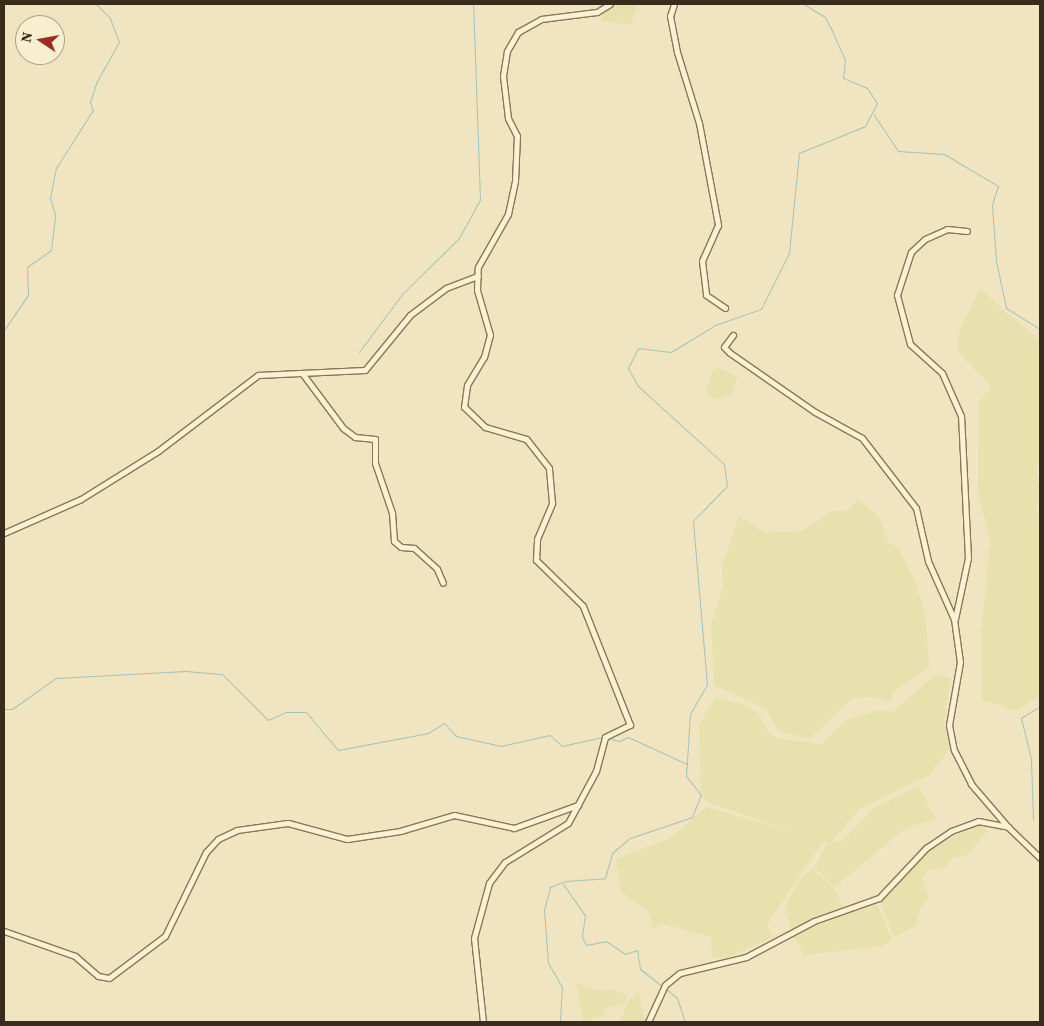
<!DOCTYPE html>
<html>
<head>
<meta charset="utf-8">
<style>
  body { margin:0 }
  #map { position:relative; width:1044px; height:1026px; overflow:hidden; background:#f0e5c0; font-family:"Source Serif 4",serif }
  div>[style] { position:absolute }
  .farmland>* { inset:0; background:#e6e1ad }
  .stream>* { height:1px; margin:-0.5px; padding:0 0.5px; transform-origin:0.5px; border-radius:0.5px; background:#a3c2bb }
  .roads { filter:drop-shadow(1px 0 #8a7657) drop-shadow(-1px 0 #8a7657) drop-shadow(0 1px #8a7657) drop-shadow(0 -1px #8a7657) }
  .minor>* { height:5px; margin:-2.5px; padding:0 2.5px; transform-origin:2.5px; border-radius:2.5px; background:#fbf2d4 }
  span { translate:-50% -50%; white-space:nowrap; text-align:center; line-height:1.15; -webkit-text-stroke:5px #f7efd0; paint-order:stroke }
  .frame { position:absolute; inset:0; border:5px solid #392c1c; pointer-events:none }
  .north { position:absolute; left:15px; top:15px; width:50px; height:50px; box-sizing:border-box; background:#f7efd0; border:1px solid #aba188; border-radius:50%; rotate:282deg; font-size:14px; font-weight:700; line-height:20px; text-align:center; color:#392c1c }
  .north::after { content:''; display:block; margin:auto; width:18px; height:22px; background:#9d2b24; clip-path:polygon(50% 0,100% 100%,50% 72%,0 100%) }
</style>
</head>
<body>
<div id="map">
  <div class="farmland">
    <i style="clip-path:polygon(612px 4px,638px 4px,631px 25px,602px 21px,601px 12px)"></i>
    <i style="clip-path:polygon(980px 289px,1040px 341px,1040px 463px,1036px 467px,1040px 495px,1036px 509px,1040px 520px,1040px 696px,1016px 711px,982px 700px,981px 632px,990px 545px,978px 487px,979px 402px,991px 387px,957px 350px,960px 329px)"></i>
    <i style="clip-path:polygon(715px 366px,737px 377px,733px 394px,715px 399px,705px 392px)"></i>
    <i style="clip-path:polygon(858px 499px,879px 517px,888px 542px,898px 548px,917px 586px,926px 620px,929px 668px,893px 692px,891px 702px,875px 697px,852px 698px,811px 738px,795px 736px,778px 730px,766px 709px,714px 685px,711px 625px,723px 587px,722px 566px,739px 516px,766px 533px,803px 531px,832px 511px,849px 510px)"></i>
    <i style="clip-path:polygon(934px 676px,951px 678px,944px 722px,950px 749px,929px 775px,858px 810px,831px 843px,842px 841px,874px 808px,919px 786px,935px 819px,906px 828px,835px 887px,814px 867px,828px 843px,823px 842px,767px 924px,773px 937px,724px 959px,712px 957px,711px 937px,661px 923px,654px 928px,647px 909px,621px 893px,616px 859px,671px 838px,706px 807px,800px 834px,709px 803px,701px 795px,699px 725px,715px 698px,745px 705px,760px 715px,768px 733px,779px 739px,821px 744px,845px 721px,877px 710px,892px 712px)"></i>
    <i style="clip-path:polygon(979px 824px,988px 831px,965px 857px,954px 857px,945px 867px,927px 870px,922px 879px,929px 898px,920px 909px,916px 926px,894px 937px,880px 902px,928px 850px)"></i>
    <i style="clip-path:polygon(812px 869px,834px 888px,844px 909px,791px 929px,785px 908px,801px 877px)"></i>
    <i style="clip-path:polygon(876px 902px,892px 939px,883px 946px,804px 955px,793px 935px)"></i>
    <i style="clip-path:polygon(577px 984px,601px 991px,613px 989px,627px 996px,623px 1004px,605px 1008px,603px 1015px,583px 1022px)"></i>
    <i style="clip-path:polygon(638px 991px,645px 1022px,619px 1022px,628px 1002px)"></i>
  </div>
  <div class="stream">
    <i style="left:874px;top:115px;width:43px;rotate:56.3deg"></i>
    <i style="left:898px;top:151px;width:46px;rotate:3.7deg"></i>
    <i style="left:944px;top:154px;width:63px;rotate:30.7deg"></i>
    <i style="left:998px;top:186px;width:20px;rotate:108deg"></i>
    <i style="left:992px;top:205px;width:56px;rotate:85.9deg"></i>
    <i style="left:996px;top:261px;width:48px;rotate:78deg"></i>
    <i style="left:1006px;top:308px;width:40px;rotate:32deg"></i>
    <i style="left:4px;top:330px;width:42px;rotate:-55.6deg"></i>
    <i style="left:28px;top:295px;width:28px;rotate:-92deg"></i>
    <i style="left:27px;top:267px;width:29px;rotate:-35deg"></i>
    <i style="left:51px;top:250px;width:35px;rotate:-83deg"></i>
    <i style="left:55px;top:215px;width:18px;rotate:-106deg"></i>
    <i style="left:50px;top:198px;width:31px;rotate:-79deg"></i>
    <i style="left:56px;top:168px;width:69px;rotate:-57.5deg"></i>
    <i style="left:93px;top:110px;width:9px;rotate:-111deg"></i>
    <i style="left:90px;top:102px;width:20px;rotate:-72deg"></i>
    <i style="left:96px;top:83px;width:47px;rotate:-60.7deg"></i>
    <i style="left:119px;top:42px;width:26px;rotate:-111deg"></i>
    <i style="left:110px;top:18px;width:20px;rotate:-135deg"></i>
    <i style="left:359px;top:352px;width:72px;rotate:-53.4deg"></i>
    <i style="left:402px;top:294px;width:80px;rotate:-44.5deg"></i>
    <i style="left:459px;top:238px;width:43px;rotate:-61.1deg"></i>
    <i style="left:480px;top:200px;width:196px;rotate:-92deg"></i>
    <i style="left:4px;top:709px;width:8px"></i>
    <i style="left:12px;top:709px;width:54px;rotate:-35.2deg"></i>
    <i style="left:56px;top:678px;width:130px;rotate:-3.1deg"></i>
    <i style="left:186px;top:671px;width:36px;rotate:5deg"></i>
    <i style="left:222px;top:674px;width:65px;rotate:45deg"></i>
    <i style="left:268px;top:720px;width:20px;rotate:-24deg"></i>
    <i style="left:286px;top:712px;width:20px"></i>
    <i style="left:306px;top:712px;width:50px;rotate:49.9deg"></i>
    <i style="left:338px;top:750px;width:92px;rotate:-10.7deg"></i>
    <i style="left:428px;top:733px;width:19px;rotate:-32deg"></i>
    <i style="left:444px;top:723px;width:18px;rotate:47deg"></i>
    <i style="left:456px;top:736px;width:46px;rotate:12.5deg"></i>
    <i style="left:501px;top:746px;width:50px;rotate:-12.7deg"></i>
    <i style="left:550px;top:735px;width:16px;rotate:43deg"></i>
    <i style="left:562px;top:746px;width:41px;rotate:-12.7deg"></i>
    <i style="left:609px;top:738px;width:10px;rotate:17deg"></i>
    <i style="left:619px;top:741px;width:10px;rotate:-24deg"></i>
    <i style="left:628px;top:737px;width:65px;rotate:24.6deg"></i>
    <i style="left:1033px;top:820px;width:61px;rotate:-91.9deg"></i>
    <i style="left:1031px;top:759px;width:42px;rotate:-103.7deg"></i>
    <i style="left:1021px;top:718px;width:22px;rotate:-32deg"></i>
    <i style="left:563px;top:884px;width:38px;rotate:55deg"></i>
    <i style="left:585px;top:915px;width:22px;rotate:98deg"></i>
    <i style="left:582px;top:937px;width:9px;rotate:63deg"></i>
    <i style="left:586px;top:945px;width:20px;rotate:-11deg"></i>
    <i style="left:606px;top:941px;width:23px;rotate:34deg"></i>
    <i style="left:625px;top:954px;width:13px;rotate:-18deg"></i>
    <i style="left:637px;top:950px;width:19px;rotate:81deg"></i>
    <i style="left:640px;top:969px;width:28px;rotate:38deg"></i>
    <i style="left:665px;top:988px;width:16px;rotate:40deg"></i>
    <i style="left:677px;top:998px;width:25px;rotate:72deg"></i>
    <i style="left:560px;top:1022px;width:35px;rotate:-87deg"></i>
    <i style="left:562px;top:987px;width:28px;rotate:-120deg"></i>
    <i style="left:548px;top:963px;width:53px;rotate:-94.3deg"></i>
    <i style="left:544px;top:910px;width:24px;rotate:-75deg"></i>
    <i style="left:550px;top:887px;width:17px;rotate:-21deg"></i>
    <i style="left:566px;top:881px;width:39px;rotate:-4deg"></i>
    <i style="left:605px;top:878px;width:26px;rotate:-74deg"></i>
    <i style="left:612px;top:853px;width:23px;rotate:-40deg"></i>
    <i style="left:630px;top:838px;width:65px;rotate:-18.7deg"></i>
    <i style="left:692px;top:817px;width:24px;rotate:-68deg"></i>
    <i style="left:701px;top:795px;width:24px;rotate:-128deg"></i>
    <i style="left:686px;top:776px;width:62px;rotate:-86.3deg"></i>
    <i style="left:690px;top:714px;width:34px;rotate:-60deg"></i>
    <i style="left:707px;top:685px;width:165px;rotate:-94.9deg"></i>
    <i style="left:693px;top:521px;width:49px;rotate:-45.8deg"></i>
    <i style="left:727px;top:486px;width:22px;rotate:-98deg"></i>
    <i style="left:724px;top:464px;width:116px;rotate:-137.8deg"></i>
    <i style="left:638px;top:386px;width:21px;rotate:-119deg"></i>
    <i style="left:628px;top:368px;width:22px;rotate:-63deg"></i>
    <i style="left:638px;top:348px;width:33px;rotate:7deg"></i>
    <i style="left:671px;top:352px;width:52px;rotate:-31.5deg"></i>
    <i style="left:715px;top:325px;width:49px;rotate:-19.2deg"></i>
    <i style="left:761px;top:309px;width:63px;rotate:-63.4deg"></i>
    <i style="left:789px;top:253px;width:100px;rotate:-84.3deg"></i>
    <i style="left:799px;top:153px;width:71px;rotate:-22.2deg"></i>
    <i style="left:865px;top:126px;width:26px;rotate:-62deg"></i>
    <i style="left:877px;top:103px;width:18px;rotate:-124deg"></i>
    <i style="left:867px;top:88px;width:26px;rotate:-157deg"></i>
    <i style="left:843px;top:78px;width:18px;rotate:-84deg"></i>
    <i style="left:845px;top:60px;width:36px;rotate:-114deg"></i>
    <i style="left:830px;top:27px;width:11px;rotate:-117deg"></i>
    <i style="left:825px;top:17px;width:26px;rotate:-149deg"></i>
  </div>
  <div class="roads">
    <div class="minor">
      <i style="left:674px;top:4px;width:13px;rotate:108deg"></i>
      <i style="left:670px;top:16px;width:37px;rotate:79deg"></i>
      <i style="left:677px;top:52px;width:74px;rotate:72.8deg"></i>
      <i style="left:699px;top:123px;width:104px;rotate:79.4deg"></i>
      <i style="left:718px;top:225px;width:39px;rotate:114deg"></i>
      <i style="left:702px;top:261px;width:34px;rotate:83deg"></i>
      <i style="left:706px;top:295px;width:23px;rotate:34deg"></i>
      <i style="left:733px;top:335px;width:15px;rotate:127deg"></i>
      <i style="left:724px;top:347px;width:8px;rotate:45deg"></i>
      <i style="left:730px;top:353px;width:103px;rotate:34.8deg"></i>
      <i style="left:815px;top:412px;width:54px;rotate:29deg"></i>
      <i style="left:862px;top:438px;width:88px;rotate:52.4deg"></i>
      <i style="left:916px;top:508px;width:54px;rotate:77.2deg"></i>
      <i style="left:928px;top:561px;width:64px;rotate:65.9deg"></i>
      <i style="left:954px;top:619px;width:43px;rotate:82.1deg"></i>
      <i style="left:960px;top:662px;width:64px;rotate:99.9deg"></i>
      <i style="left:949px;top:725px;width:25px;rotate:79deg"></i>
      <i style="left:954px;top:750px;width:38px;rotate:63deg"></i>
      <i style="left:971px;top:784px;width:57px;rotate:49.3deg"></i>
      <i style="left:302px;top:373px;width:69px;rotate:53.3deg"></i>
      <i style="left:343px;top:428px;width:15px;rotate:37deg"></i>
      <i style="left:355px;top:437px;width:20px;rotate:6deg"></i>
      <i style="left:375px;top:439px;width:24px;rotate:90deg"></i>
      <i style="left:375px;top:463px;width:53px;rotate:71.2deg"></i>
      <i style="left:392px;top:513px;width:28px;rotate:86deg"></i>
      <i style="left:394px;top:541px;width:9px;rotate:41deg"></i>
      <i style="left:401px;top:547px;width:13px;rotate:4deg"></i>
      <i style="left:414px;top:548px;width:31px;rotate:42deg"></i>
      <i style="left:437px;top:569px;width:15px;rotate:67deg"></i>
      <i style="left:4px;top:533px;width:84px;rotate:-23.8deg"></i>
      <i style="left:81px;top:499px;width:91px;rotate:-31.9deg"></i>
      <i style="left:158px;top:451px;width:126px;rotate:-37.2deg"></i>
      <i style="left:258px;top:375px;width:107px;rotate:-2.7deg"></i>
      <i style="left:365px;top:370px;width:71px;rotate:-50.7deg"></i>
      <i style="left:410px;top:315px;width:45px;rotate:-36.9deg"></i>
      <i style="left:446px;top:288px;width:34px;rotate:-21deg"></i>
      <i style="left:955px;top:619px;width:62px;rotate:-78deg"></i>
      <i style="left:968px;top:558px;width:142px;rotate:-92.8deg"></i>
      <i style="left:961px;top:416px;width:47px;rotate:-113.8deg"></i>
      <i style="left:942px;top:373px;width:43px;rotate:-137.8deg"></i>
      <i style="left:910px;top:344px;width:51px;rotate:-104.9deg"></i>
      <i style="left:897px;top:295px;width:45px;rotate:-72deg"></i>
      <i style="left:911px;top:252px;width:19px;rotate:-43deg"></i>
      <i style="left:925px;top:239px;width:24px;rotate:-24deg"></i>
      <i style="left:947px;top:229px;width:20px;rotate:6deg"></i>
      <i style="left:4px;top:931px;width:75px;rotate:19.4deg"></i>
      <i style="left:75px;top:956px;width:30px;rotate:41deg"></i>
      <i style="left:98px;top:976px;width:11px;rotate:10deg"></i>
      <i style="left:109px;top:978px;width:70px;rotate:-36.9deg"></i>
      <i style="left:165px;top:936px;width:93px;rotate:-64deg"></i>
      <i style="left:206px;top:852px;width:18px;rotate:-47deg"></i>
      <i style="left:218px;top:839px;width:21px;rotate:-25deg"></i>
      <i style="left:237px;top:830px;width:51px;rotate:-7.8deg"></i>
      <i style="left:288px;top:823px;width:61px;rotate:15.2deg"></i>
      <i style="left:347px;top:839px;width:54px;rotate:-8.6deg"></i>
      <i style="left:400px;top:831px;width:56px;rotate:-16.5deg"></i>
      <i style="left:454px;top:815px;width:61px;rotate:12.2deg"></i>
      <i style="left:514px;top:828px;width:68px;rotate:-19.8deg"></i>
      <i style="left:483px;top:1022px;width:84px;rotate:-96.1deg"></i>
      <i style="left:474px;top:938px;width:57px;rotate:-74.7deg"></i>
      <i style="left:489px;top:883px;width:26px;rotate:-53deg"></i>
      <i style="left:505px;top:862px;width:74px;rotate:-31.8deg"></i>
      <i style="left:568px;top:823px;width:59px;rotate:-61.7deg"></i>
      <i style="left:596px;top:771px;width:35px;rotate:-75deg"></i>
      <i style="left:605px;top:737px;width:28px;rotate:-26deg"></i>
      <i style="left:630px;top:725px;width:128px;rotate:-111.6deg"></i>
      <i style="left:583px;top:606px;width:66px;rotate:-135.6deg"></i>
      <i style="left:536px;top:560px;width:21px;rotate:-87deg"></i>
      <i style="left:537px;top:539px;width:39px;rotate:-67deg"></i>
      <i style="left:552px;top:503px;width:35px;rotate:-95deg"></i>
      <i style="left:549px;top:468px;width:37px;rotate:-128deg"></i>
      <i style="left:526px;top:439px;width:43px;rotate:-163.7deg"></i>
      <i style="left:485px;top:427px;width:29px;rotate:-136deg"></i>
      <i style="left:464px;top:407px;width:22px;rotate:-82deg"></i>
      <i style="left:467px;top:385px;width:33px;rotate:-59deg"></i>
      <i style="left:484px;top:357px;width:23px;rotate:-75deg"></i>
      <i style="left:490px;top:335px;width:47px;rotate:-106.1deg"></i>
      <i style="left:477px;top:290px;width:23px;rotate:-88deg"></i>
      <i style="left:478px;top:267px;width:61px;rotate:-60.5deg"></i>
      <i style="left:508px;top:214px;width:34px;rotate:-78deg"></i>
      <i style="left:515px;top:181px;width:45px;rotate:-87.5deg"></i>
      <i style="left:517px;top:136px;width:20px;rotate:-117deg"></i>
      <i style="left:508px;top:118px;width:42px;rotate:-96.8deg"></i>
      <i style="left:503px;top:76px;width:25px;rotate:-81deg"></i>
      <i style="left:507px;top:51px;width:22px;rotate:-60deg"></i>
      <i style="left:518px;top:32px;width:26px;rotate:-29deg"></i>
      <i style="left:541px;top:19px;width:56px;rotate:-7.1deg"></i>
      <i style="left:597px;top:12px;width:15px;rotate:-32deg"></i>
      <i style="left:648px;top:1022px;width:41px;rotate:-65.3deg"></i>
      <i style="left:665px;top:985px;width:19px;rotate:-39deg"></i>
      <i style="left:680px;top:973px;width:68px;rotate:-13.6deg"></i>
      <i style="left:746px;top:957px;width:77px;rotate:-27.9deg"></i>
      <i style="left:814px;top:921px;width:69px;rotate:-19.5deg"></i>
      <i style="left:879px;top:898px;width:69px;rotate:-46.8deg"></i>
      <i style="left:926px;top:848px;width:30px;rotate:-34deg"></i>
      <i style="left:951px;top:831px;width:29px;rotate:-20deg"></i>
      <i style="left:978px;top:821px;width:31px;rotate:11deg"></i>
      <i style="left:1008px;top:827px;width:45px;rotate:44.1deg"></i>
    </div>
  </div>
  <div class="frame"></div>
  <div class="north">N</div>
</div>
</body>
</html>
